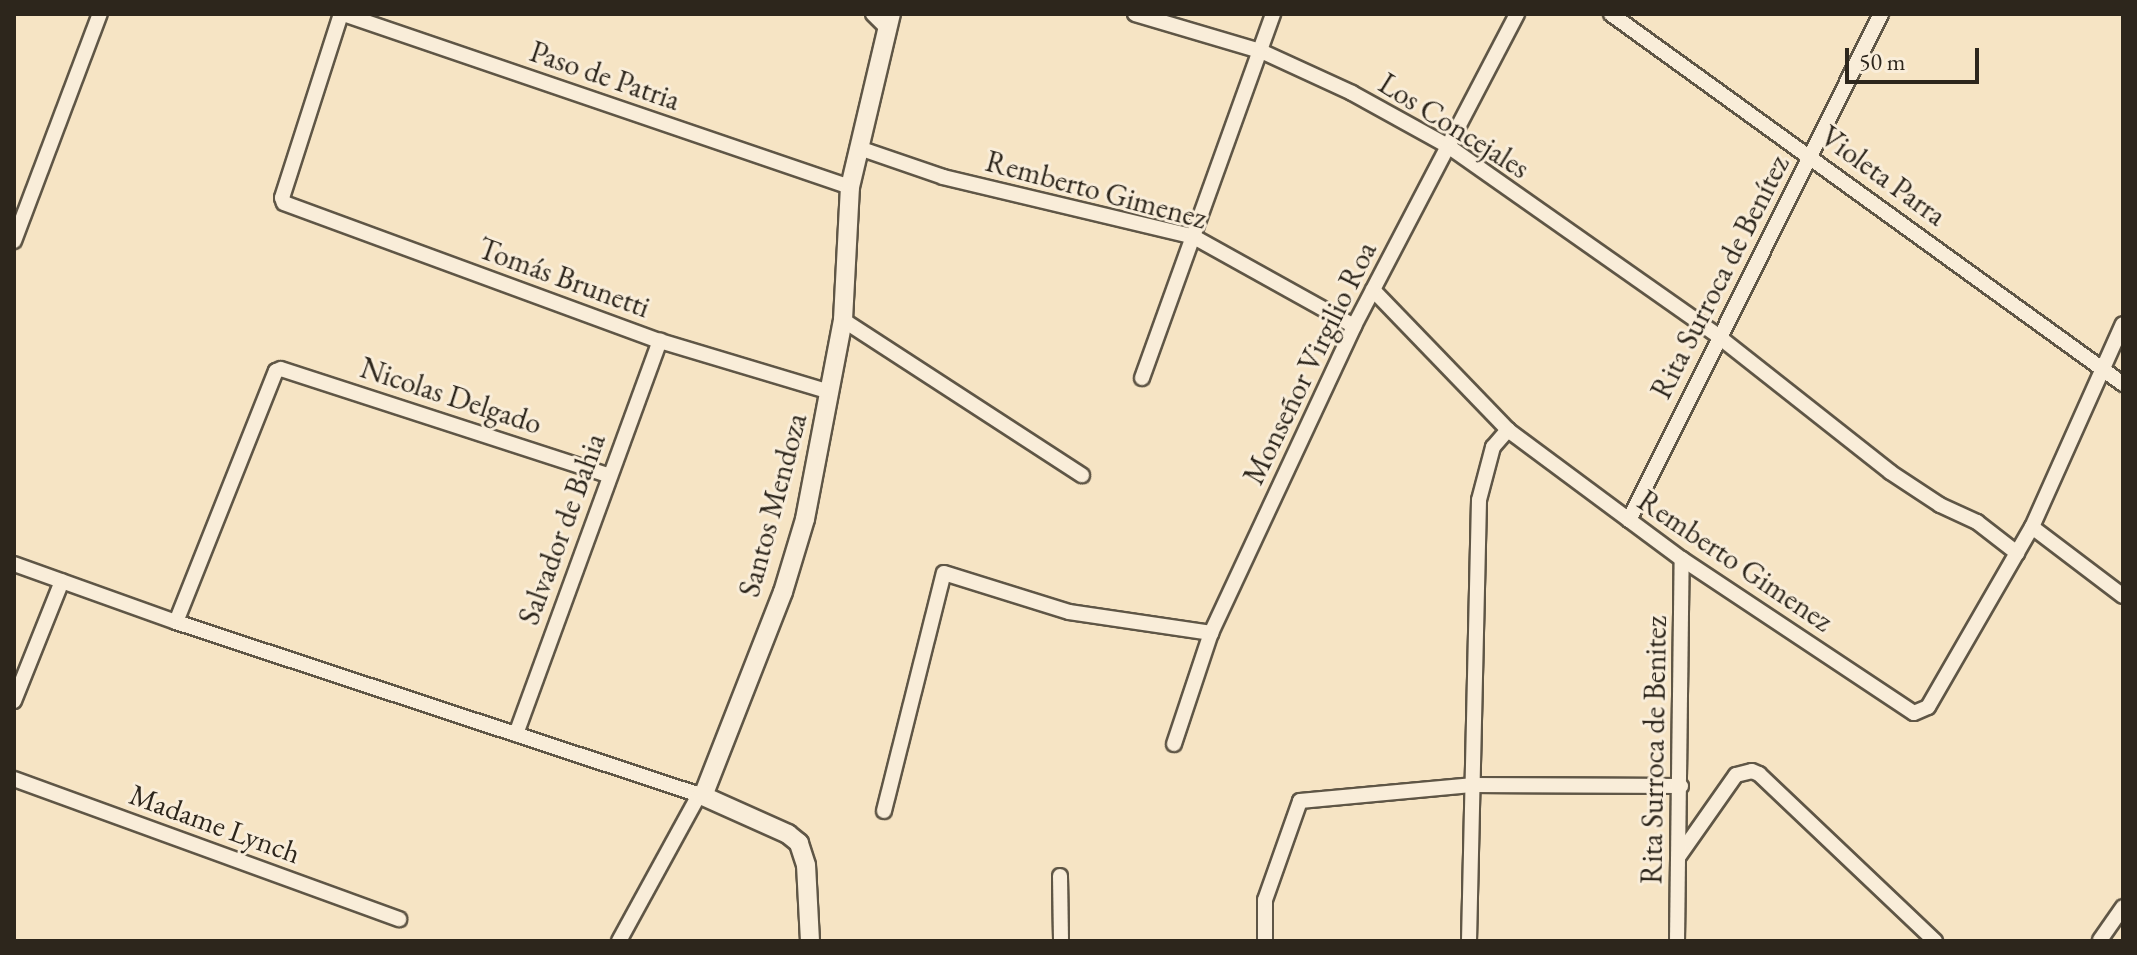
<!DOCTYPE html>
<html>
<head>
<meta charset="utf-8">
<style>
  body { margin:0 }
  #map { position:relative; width:2137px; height:955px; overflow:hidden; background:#f6e4c4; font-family:"EB Garamond",serif }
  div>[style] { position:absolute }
  .roads { filter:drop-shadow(2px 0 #5f5646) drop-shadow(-2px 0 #5f5646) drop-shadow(0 2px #5f5646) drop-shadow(0 -2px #5f5646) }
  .minor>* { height:14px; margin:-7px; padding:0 7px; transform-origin:7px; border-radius:7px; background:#f9edd9 }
  .tertiary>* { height:18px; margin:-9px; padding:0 9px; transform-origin:9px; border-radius:9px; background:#f9edd9 }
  span { translate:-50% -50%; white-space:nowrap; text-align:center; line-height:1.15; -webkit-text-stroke:6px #f9edd9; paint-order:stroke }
  .street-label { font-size:30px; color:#2d261c }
  .frame { position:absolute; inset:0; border:16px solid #2d261c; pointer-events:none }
  .scale { position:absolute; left:1845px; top:48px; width:134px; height:36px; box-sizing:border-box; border:4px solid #2d261c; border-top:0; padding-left:10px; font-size:24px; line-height:28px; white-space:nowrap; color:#2d261c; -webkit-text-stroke:6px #f9edd9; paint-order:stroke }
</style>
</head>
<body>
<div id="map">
  <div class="roads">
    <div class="minor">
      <i style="left:341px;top:14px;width:193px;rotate:107.8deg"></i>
      <i style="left:282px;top:198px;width:5px;rotate:68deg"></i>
      <i style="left:284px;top:203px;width:401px;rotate:20.2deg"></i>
      <i style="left:660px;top:341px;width:177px;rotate:16.7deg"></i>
      <i style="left:343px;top:14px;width:536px;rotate:18.84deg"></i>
      <i style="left:873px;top:14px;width:20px;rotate:45deg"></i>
      <i style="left:1135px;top:14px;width:134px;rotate:16.5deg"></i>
      <i style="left:1263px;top:52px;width:98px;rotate:24.7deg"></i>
      <i style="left:1352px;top:93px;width:110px;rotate:28.9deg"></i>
      <i style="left:1448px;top:146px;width:330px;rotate:35.1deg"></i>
      <i style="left:1718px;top:336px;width:219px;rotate:38.3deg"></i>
      <i style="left:1890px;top:472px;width:60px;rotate:33.4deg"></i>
      <i style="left:1940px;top:505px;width:41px;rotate:24.7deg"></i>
      <i style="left:1977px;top:522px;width:51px;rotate:37.8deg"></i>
      <i style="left:1611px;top:14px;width:632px;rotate:35.85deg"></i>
      <i style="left:859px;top:148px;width:89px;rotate:19deg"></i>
      <i style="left:943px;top:177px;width:258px;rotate:13.4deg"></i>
      <i style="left:1194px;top:237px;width:183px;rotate:29.1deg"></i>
      <i style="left:14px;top:241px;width:243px;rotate:-69.3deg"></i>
      <i style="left:1373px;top:290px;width:194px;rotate:46deg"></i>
      <i style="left:1508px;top:430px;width:217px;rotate:36.6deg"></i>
      <i style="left:1682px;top:559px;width:278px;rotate:33.6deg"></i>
      <i style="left:1914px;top:713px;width:15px;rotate:-23deg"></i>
      <i style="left:1928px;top:707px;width:208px;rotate:-60deg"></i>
      <i style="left:2032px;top:527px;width:222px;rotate:-65.9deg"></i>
      <i style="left:843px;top:320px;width:285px;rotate:33deg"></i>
      <i style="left:1142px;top:378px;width:387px;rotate:-70.2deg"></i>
      <i style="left:1629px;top:520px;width:565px;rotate:-63.53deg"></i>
      <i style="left:2032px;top:527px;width:114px;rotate:37.2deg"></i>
      <i style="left:14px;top:564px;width:172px;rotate:19.7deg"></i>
      <i style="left:176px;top:622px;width:555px;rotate:18.27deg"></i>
      <i style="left:176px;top:622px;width:270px;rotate:-68.3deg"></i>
      <i style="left:276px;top:371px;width:5px;rotate:-22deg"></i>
      <i style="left:281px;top:369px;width:344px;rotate:18deg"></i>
      <i style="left:14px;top:701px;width:129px;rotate:-68.2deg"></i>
      <i style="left:516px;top:734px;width:419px;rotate:-69.9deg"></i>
      <i style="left:1174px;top:744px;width:117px;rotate:-71.6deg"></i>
      <i style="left:1211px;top:633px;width:339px;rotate:-65deg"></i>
      <i style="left:1354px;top:326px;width:352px;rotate:-62.4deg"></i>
      <i style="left:14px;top:779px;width:410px;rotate:20deg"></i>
      <i style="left:884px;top:811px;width:245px;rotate:-75.9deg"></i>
      <i style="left:944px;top:573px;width:131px;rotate:17.3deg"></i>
      <i style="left:1069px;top:612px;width:144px;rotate:8.4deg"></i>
      <i style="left:1679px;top:856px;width:99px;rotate:-54.9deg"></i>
      <i style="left:1736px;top:775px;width:16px;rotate:-14deg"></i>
      <i style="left:1752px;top:771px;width:8px;rotate:23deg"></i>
      <i style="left:1759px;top:774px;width:243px;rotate:43.5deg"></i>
      <i style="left:1060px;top:876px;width:65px;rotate:89.1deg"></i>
      <i style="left:2100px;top:940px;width:40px;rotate:-55.1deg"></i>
      <i style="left:619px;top:941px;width:166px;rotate:-61.3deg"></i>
      <i style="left:1265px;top:941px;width:41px;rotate:-90deg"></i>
      <i style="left:1265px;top:900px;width:105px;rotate:-70.5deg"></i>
      <i style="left:1300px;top:801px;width:172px;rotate:-5.3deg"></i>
      <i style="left:1471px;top:785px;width:210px;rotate:0.3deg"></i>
      <i style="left:1469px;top:941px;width:441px;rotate:-88.7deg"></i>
      <i style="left:1479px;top:500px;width:55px;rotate:-75.2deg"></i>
      <i style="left:1493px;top:447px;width:23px;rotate:-49deg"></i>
      <i style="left:1677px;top:941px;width:382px;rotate:-89.3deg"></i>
    </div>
    <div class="tertiary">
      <i style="left:810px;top:941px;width:76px;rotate:-93deg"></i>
      <i style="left:806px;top:865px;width:23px;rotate:-108deg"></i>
      <i style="left:799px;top:843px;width:14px;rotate:-141deg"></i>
      <i style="left:788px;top:834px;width:93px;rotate:-155.9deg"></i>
      <i style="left:703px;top:796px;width:219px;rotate:-68.6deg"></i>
      <i style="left:783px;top:592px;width:76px;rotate:-73.2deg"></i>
      <i style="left:805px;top:519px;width:203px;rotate:-79.2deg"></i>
      <i style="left:843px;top:320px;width:133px;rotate:-87deg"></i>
      <i style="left:850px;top:187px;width:178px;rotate:-76.7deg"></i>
    </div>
  </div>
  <div class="street-label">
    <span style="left:605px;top:76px;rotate:19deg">Paso de Patria</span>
    <span style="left:1454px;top:126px;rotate:32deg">Los Concejales</span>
    <span style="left:1883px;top:176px;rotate:36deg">Violeta Parra</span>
    <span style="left:1096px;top:190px;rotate:15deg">Remberto Gimenez</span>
    <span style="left:1720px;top:277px;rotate:-63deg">Rita Surroca de Benítez</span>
    <span style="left:564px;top:278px;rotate:20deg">Tomás Brunetti</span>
    <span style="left:1310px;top:363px;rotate:-64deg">Monseñor Virgilio Roa</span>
    <span style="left:451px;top:396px;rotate:18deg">Nicolas Delgado</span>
    <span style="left:773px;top:505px;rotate:-75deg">Santos Mendoza</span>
    <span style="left:562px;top:529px;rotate:-70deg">Salvador de Bahia</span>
    <span style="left:1735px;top:561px;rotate:34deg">Remberto Gimenez</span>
    <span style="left:1654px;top:750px;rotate:-89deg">Rita Surroca de Benitez</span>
    <span style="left:215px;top:824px;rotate:20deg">Madame Lynch</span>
  </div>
  <div class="frame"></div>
  <div class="scale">50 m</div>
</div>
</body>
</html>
